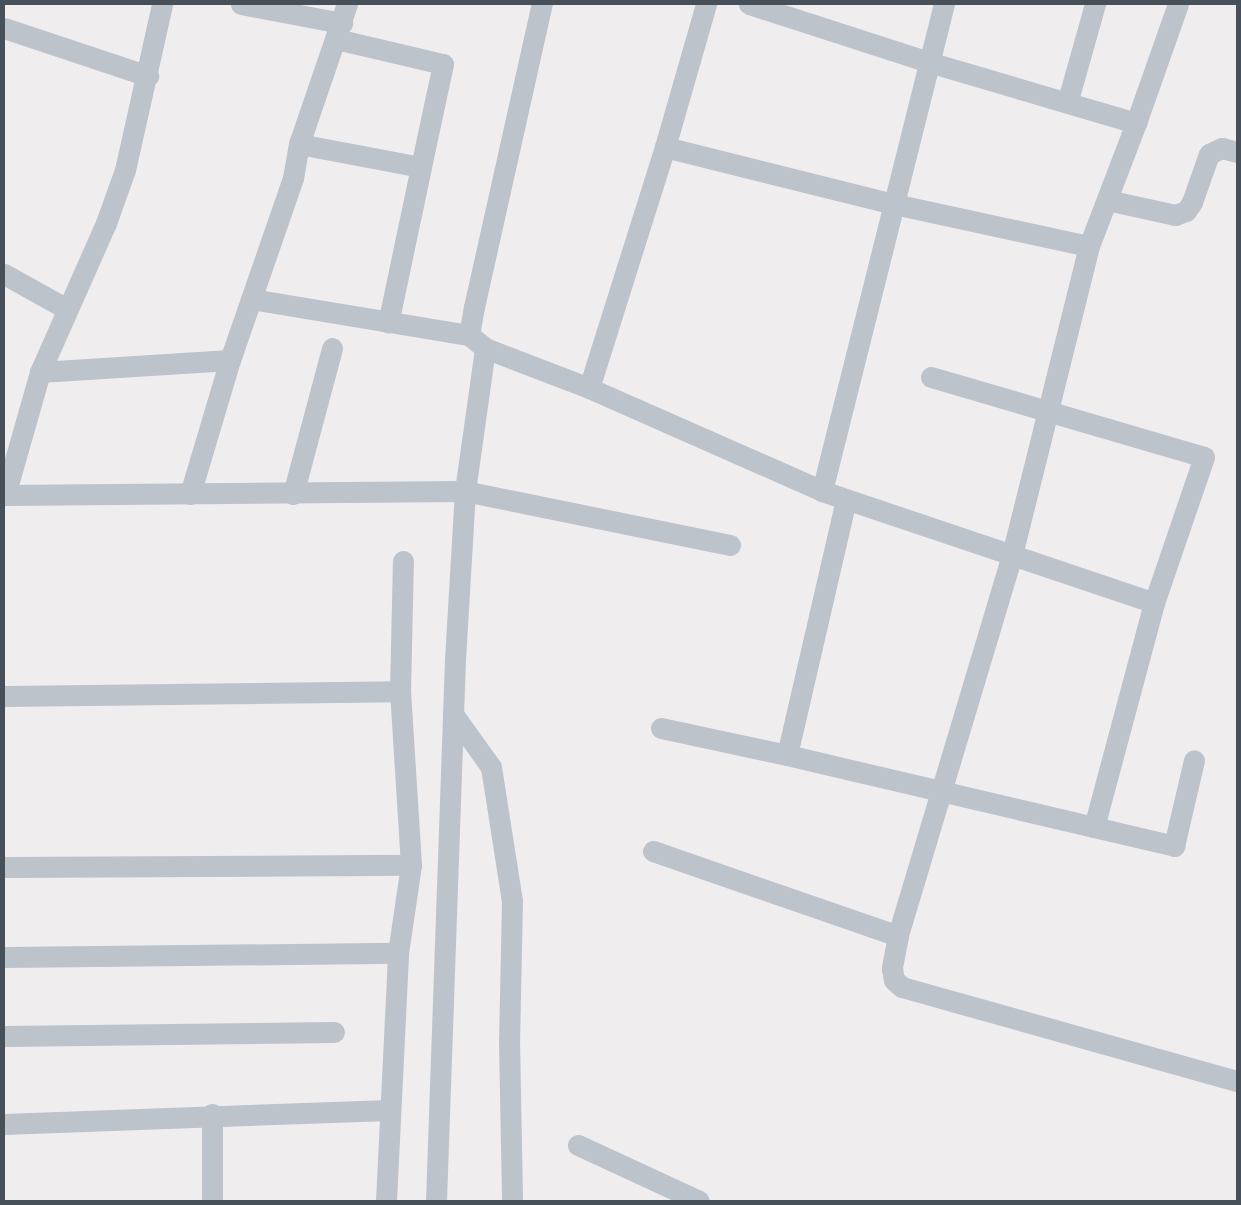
<!DOCTYPE html>
<html>
<head>
<meta charset="utf-8">
<style>
  body { margin:0 }
  #map { position:relative; width:1241px; height:1205px; overflow:hidden; background:#efeded; font-family:"Noto Sans",sans-serif }
  div>[style] { position:absolute }
  .minor>* { height:21px; margin:-10.5px; padding:0 10.5px; transform-origin:10.5px; border-radius:10.5px; background:#bdc3cb }
  span { translate:-50% -50%; white-space:nowrap; text-align:center; line-height:1.15; -webkit-text-stroke:5px #fff; paint-order:stroke }
  .frame { position:absolute; inset:0; border:5px solid #474f58; pointer-events:none }
</style>
</head>
<body>
<div id="map">
  <div class="minor">
    <i style="left:241px;top:4px;width:103px;rotate:10.7deg"></i>
    <i style="left:749px;top:4px;width:192px;rotate:17.9deg"></i>
    <i style="left:932px;top:63px;width:213px;rotate:16.4deg"></i>
    <i style="left:1136px;top:123px;width:132px;rotate:110.9deg"></i>
    <i style="left:1089px;top:246px;width:318px;rotate:104deg"></i>
    <i style="left:1012px;top:555px;width:398px;rotate:106.7deg"></i>
    <i style="left:898px;top:936px;width:33px;rotate:101deg"></i>
    <i style="left:892px;top:968px;width:12px;rotate:81deg"></i>
    <i style="left:894px;top:980px;width:11px;rotate:41deg"></i>
    <i style="left:902px;top:987px;width:348px;rotate:15.7deg"></i>
    <i style="left:4px;top:28px;width:152px;rotate:18.4deg"></i>
    <i style="left:336px;top:39px;width:110px;rotate:13.2deg"></i>
    <i style="left:443px;top:64px;width:105px;rotate:102.1deg"></i>
    <i style="left:1068px;top:100px;width:100px;rotate:-74.3deg"></i>
    <i style="left:1136px;top:123px;width:126px;rotate:-70.6deg"></i>
    <i style="left:299px;top:144px;width:124px;rotate:10.7deg"></i>
    <i style="left:421px;top:167px;width:159px;rotate:101.9deg"></i>
    <i style="left:665px;top:147px;width:236px;rotate:14deg"></i>
    <i style="left:894px;top:204px;width:199px;rotate:12.2deg"></i>
    <i style="left:1107px;top:200px;width:70px;rotate:12.4deg"></i>
    <i style="left:1175px;top:215px;width:12px;rotate:-20deg"></i>
    <i style="left:1186px;top:211px;width:11px;rotate:-56deg"></i>
    <i style="left:1192px;top:202px;width:51px;rotate:-70.5deg"></i>
    <i style="left:1209px;top:154px;width:14px;rotate:-25deg"></i>
    <i style="left:1222px;top:148px;width:16px;rotate:15deg"></i>
    <i style="left:4px;top:274px;width:72px;rotate:29.1deg"></i>
    <i style="left:251px;top:299px;width:221px;rotate:9.4deg"></i>
    <i style="left:485px;top:348px;width:21px;rotate:-141deg"></i>
    <i style="left:469px;top:335px;width:28px;rotate:-80deg"></i>
    <i style="left:474px;top:307px;width:311px;rotate:-77.4deg"></i>
    <i style="left:40px;top:372px;width:190px;rotate:-3.6deg"></i>
    <i style="left:931px;top:377px;width:284px;rotate:16.3deg"></i>
    <i style="left:1204px;top:457px;width:154px;rotate:108.9deg"></i>
    <i style="left:1154px;top:603px;width:232px;rotate:105deg"></i>
    <i style="left:589px;top:388px;width:253px;rotate:-72.5deg"></i>
    <i style="left:665px;top:147px;width:149px;rotate:-74deg"></i>
    <i style="left:822px;top:491px;width:502px;rotate:-75.94deg"></i>
    <i style="left:190px;top:494px;width:140px;rotate:-73.4deg"></i>
    <i style="left:230px;top:360px;width:193px;rotate:-70.9deg"></i>
    <i style="left:293px;top:178px;width:35px;rotate:-80deg"></i>
    <i style="left:299px;top:144px;width:148px;rotate:-71.1deg"></i>
    <i style="left:293px;top:494px;width:151px;rotate:-75deg"></i>
    <i style="left:4px;top:495px;width:461px;rotate:-0.5deg"></i>
    <i style="left:465px;top:491px;width:168px;rotate:93.4deg"></i>
    <i style="left:455px;top:659px;width:542px;rotate:92.01deg"></i>
    <i style="left:5px;top:495px;width:128px;rotate:-74.1deg"></i>
    <i style="left:40px;top:372px;width:163px;rotate:-66.1deg"></i>
    <i style="left:106px;top:223px;width:56px;rotate:-70.3deg"></i>
    <i style="left:125px;top:170px;width:170px;rotate:-77.4deg"></i>
    <i style="left:730px;top:545px;width:270px;rotate:-168.5deg"></i>
    <i style="left:465px;top:491px;width:144px;rotate:-82deg"></i>
    <i style="left:485px;top:348px;width:111px;rotate:21deg"></i>
    <i style="left:589px;top:388px;width:255px;rotate:23.8deg"></i>
    <i style="left:822px;top:491px;width:350px;rotate:18.6deg"></i>
    <i style="left:4px;top:696px;width:396px;rotate:-0.7deg"></i>
    <i style="left:453px;top:714px;width:65px;rotate:54.4deg"></i>
    <i style="left:491px;top:767px;width:136px;rotate:81.1deg"></i>
    <i style="left:512px;top:901px;width:139px;rotate:91.2deg"></i>
    <i style="left:509px;top:1040px;width:161px;rotate:88.9deg"></i>
    <i style="left:661px;top:728px;width:129px;rotate:12.1deg"></i>
    <i style="left:787px;top:755px;width:262px;rotate:-77deg"></i>
    <i style="left:787px;top:755px;width:398px;rotate:13.2deg"></i>
    <i style="left:1174px;top:846px;width:88px;rotate:-76.9deg"></i>
    <i style="left:653px;top:851px;width:259px;rotate:19.1deg"></i>
    <i style="left:4px;top:867px;width:407px;rotate:-0.3deg"></i>
    <i style="left:4px;top:957px;width:394px;rotate:-0.6deg"></i>
    <i style="left:4px;top:1036px;width:330px;rotate:-0.7deg"></i>
    <i style="left:4px;top:1124px;width:385px;rotate:-2.1deg"></i>
    <i style="left:578px;top:1145px;width:133px;rotate:24.8deg"></i>
    <i style="left:212px;top:1201px;width:87px;rotate:-90deg"></i>
    <i style="left:386px;top:1201px;width:248px;rotate:-87.2deg"></i>
    <i style="left:398px;top:953px;width:89px;rotate:-81.6deg"></i>
    <i style="left:411px;top:865px;width:174px;rotate:-93.6deg"></i>
    <i style="left:400px;top:691px;width:130px;rotate:-88.7deg"></i>
  </div>
  <div class="frame"></div>
</div>
</body>
</html>
